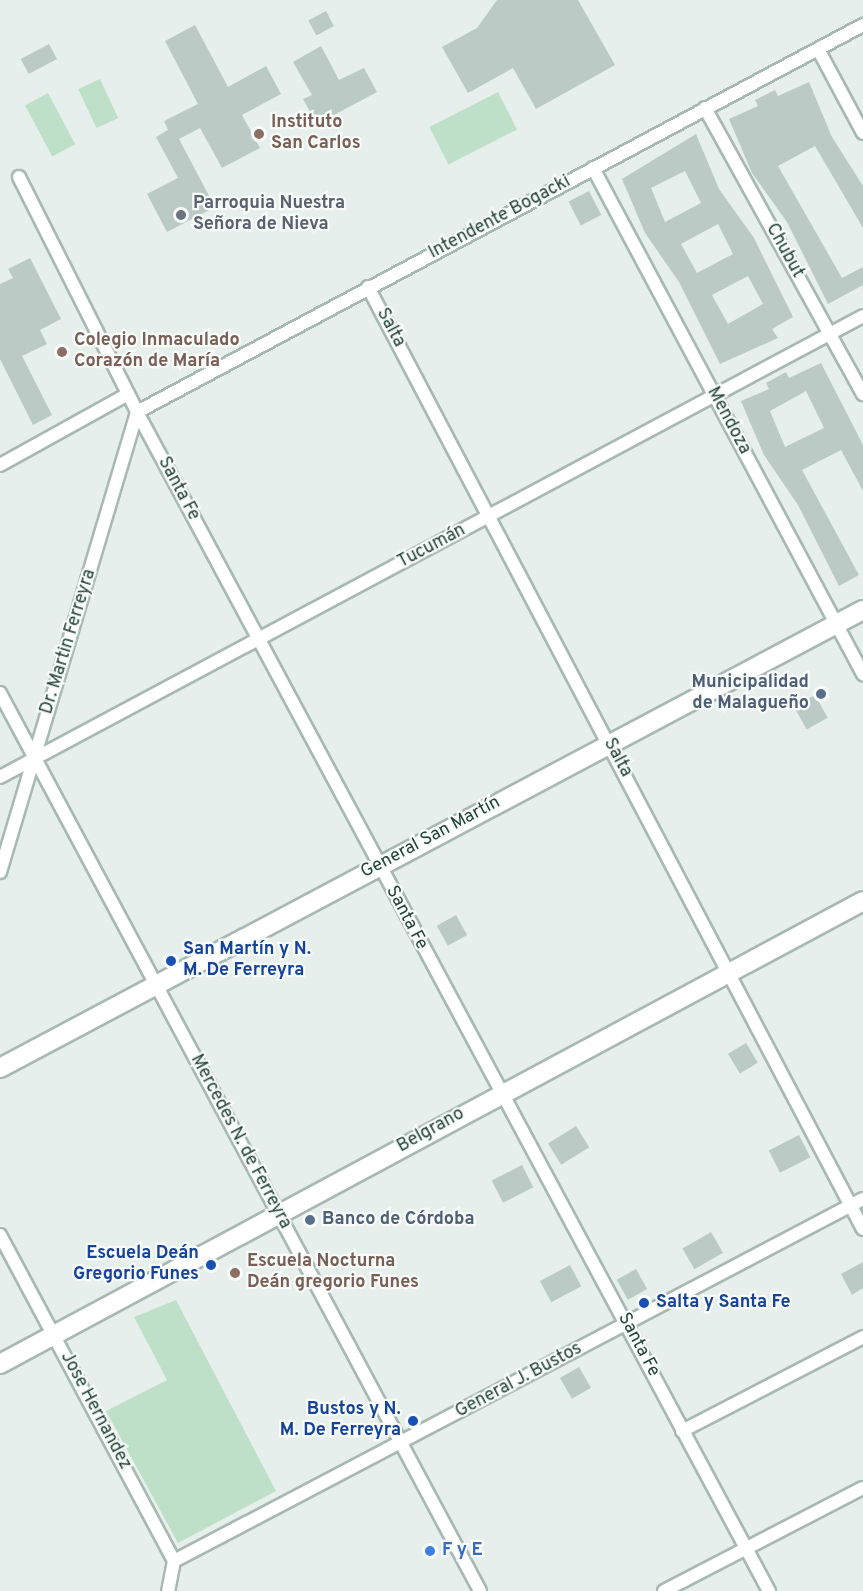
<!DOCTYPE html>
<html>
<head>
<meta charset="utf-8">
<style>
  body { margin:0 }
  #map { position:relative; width:863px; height:1591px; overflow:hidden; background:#e6efeb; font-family:Overpass,sans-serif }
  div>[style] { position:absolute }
  .green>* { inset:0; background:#bfe0c8; transform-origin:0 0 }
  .building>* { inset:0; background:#bbcac4; transform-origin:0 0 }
  .roads { filter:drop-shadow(2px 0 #a8b8b2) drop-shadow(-2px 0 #a8b8b2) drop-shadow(0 2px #a8b8b2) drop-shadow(0 -2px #a8b8b2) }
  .street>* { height:12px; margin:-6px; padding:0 6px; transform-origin:6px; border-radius:6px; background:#fff }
  .secondary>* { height:18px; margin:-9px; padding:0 9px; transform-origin:9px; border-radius:9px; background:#fff }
  .dots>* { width:16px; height:16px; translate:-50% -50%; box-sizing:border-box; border:3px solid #f7fbf9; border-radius:50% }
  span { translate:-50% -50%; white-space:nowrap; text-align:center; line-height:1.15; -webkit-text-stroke:4.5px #f7fbf9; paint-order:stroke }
  .education-label { font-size:18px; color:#785e54; font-weight:700 }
  .left { translate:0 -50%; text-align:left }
  .worship-label { font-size:18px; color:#5b616d; font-weight:700 }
  .street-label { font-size:18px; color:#24423a }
  .service-label { font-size:18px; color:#4e5e75; font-weight:700 }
  .right { translate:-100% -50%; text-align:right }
  .transit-label { font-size:18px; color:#164399; font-weight:700 }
  .shop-label { font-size:18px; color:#366cbe; font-weight:700 }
</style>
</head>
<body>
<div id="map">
  <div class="green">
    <i style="left:100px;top:79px;width:43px;height:24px;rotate:65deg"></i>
    <i style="left:498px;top:92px;width:42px;height:77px;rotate:63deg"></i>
    <i style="left:48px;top:93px;width:58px;height:26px;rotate:62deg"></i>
    <i style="clip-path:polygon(176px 1300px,276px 1491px,178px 1543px,106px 1411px,167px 1380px,134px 1317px)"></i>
  </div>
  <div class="building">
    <i style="clip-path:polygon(497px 0,578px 0,615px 65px,536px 109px,513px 68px,468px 93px,442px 47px,477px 28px)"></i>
    <i style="left:326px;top:11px;width:17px;height:20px;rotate:62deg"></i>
    <i style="clip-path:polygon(195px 25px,228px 87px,266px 66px,281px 94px,242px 115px,260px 148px,222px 168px,200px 128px,179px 139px,215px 207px,167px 232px,147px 194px,178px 178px,156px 137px,168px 130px,164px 121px,198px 104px,165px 41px)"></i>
    <i style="left:49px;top:44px;width:17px;height:32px;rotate:62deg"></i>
    <i style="clip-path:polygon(321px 46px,339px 80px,364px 68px,377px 92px,317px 124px,303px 99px,312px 95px,293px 62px)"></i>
    <i style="clip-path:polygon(809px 82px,832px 137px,863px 186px,863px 228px,815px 146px,778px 166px,842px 278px,863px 267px,863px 285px,828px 304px,787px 222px,752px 173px,729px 119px,758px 106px,755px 100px,775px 90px,778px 96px)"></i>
    <i style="clip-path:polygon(evenodd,696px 134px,719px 189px,754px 238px,793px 317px,772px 329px,778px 338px,720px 364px,679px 282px,645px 233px,622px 179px,696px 134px,685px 171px,701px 203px,665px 222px,651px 188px,685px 171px,696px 134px,718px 224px,733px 254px,697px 273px,681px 244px,718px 224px,696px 134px,748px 276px,763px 304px,728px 324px,712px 295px,748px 276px)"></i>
    <i style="left:589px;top:191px;width:27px;height:23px;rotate:63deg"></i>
    <i style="clip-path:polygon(30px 258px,61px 319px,40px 330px,47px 344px,22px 356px,52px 415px,33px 425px,0 359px,0 284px,13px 278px,8px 269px)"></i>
    <i style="clip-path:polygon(evenodd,821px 363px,863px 445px,863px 491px,841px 450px,802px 470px,859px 575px,839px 586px,798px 505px,764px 455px,741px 401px,769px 389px,766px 383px,786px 372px,789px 378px,821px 363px,806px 391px,824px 428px,785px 447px,770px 411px,806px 391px)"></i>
    <i style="left:815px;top:695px;width:26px;height:24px;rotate:61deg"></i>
    <i style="left:456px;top:915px;width:23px;height:22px;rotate:61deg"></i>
    <i style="left:746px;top:1043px;width:23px;height:21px;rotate:59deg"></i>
    <i style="left:576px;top:1126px;width:25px;height:33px;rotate:58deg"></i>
    <i style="left:799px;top:1135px;width:25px;height:34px;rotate:63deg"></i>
    <i style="left:522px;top:1165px;width:25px;height:34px;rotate:63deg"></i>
    <i style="left:711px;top:1232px;width:24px;height:33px;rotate:60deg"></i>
    <i style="clip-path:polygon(863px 1262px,863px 1288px,852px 1295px,841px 1274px)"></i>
    <i style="left:570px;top:1265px;width:24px;height:34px;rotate:62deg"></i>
    <i style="left:636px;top:1269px;width:23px;height:22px;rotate:61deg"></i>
    <i style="left:579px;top:1367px;width:24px;height:22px;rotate:60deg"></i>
  </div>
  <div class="roads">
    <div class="street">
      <i style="left:818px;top:49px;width:95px;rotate:61.8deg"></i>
      <i style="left:705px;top:108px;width:327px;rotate:61.1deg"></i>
      <i style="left:593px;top:168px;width:574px;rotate:61.92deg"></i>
      <i style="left:19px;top:177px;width:263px;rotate:63.3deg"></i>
      <i style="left:137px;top:412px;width:1338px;rotate:61.81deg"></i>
      <i style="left:368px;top:287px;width:1064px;rotate:62.28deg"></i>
      <i style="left:0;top:465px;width:146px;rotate:-29deg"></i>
      <i style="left:0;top:693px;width:1018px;rotate:61.87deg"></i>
      <i style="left:0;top:777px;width:978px;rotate:-28.11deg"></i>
      <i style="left:0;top:872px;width:480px;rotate:-73.4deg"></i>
      <i style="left:137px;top:412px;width:823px;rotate:-28.06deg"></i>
      <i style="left:0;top:1235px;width:370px;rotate:61.9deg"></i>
      <i style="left:174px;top:1561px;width:31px;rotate:101deg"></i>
      <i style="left:682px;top:1431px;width:204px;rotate:-27.4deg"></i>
      <i style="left:174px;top:1561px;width:778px;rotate:-27.72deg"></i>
      <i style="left:664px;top:1591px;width:224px;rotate:-27.4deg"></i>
    </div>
    <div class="secondary">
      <i style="left:0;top:1068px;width:977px;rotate:-27.96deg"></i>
      <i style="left:0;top:1364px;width:979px;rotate:-28.21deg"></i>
    </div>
  </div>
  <div class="dots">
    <i style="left:259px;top:134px;background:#8d6e63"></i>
    <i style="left:181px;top:215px;background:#6b7280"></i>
    <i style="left:62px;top:352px;background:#8d6e63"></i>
    <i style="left:821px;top:694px;background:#5c6f8a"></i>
    <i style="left:171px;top:961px;background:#1a4fb4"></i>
    <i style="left:310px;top:1220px;background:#5c6f8a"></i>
    <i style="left:211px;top:1265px;background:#1a4fb4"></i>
    <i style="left:235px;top:1273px;background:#8d6e63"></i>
    <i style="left:644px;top:1303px;background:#1a4fb4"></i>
    <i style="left:413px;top:1421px;background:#1a4fb4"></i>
    <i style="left:430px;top:1551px;background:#3f7fe0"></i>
  </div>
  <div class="education-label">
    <span class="left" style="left:271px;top:134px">Instituto<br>San Carlos</span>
    <span class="left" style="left:74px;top:352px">Colegio Inmaculado<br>Corazón de María</span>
    <span class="left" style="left:247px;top:1273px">Escuela Nocturna<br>Deán gregorio Funes</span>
  </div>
  <div class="worship-label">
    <span class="left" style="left:193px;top:215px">Parroquia Nuestra<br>Señora de Nieva</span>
  </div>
  <div class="street-label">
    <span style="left:500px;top:218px;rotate:-28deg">Intendente Bogacki</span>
    <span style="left:784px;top:251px;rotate:61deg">Chubut</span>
    <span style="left:390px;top:328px;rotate:62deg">Salta</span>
    <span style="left:728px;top:421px;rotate:62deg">Mendoza</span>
    <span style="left:178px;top:489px;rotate:62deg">Santa Fe</span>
    <span style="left:432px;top:547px;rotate:-28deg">Tucumán</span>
    <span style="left:69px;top:642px;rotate:-73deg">Dr. Martin Ferreyra</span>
    <span style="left:617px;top:758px;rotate:62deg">Salta</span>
    <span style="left:431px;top:838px;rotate:-28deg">General San Martín</span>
    <span style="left:406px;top:918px;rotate:62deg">Santa Fe</span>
    <span style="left:431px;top:1131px;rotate:-29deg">Belgrano</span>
    <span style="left:240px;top:1142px;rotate:62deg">Mercedes N. de Ferreyra</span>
    <span style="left:638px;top:1345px;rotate:62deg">Santa Fe</span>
    <span style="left:519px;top:1381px;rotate:-28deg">General J. Bustos</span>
    <span style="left:95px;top:1411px;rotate:62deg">Jose Hernandez</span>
  </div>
  <div class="service-label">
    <span class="right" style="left:809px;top:694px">Municipalidad<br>de Malagueño</span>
    <span class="left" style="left:322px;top:1220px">Banco de Córdoba</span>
  </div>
  <div class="transit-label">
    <span class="left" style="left:183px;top:961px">San Martín y N.<br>M. De Ferreyra</span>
    <span class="right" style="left:199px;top:1265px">Escuela Deán<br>Gregorio Funes</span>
    <span class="left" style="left:656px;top:1303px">Salta y Santa Fe</span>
    <span class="right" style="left:401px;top:1421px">Bustos y N.<br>M. De Ferreyra</span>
  </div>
  <div class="shop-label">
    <span class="left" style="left:442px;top:1551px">F y E</span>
  </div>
</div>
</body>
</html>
